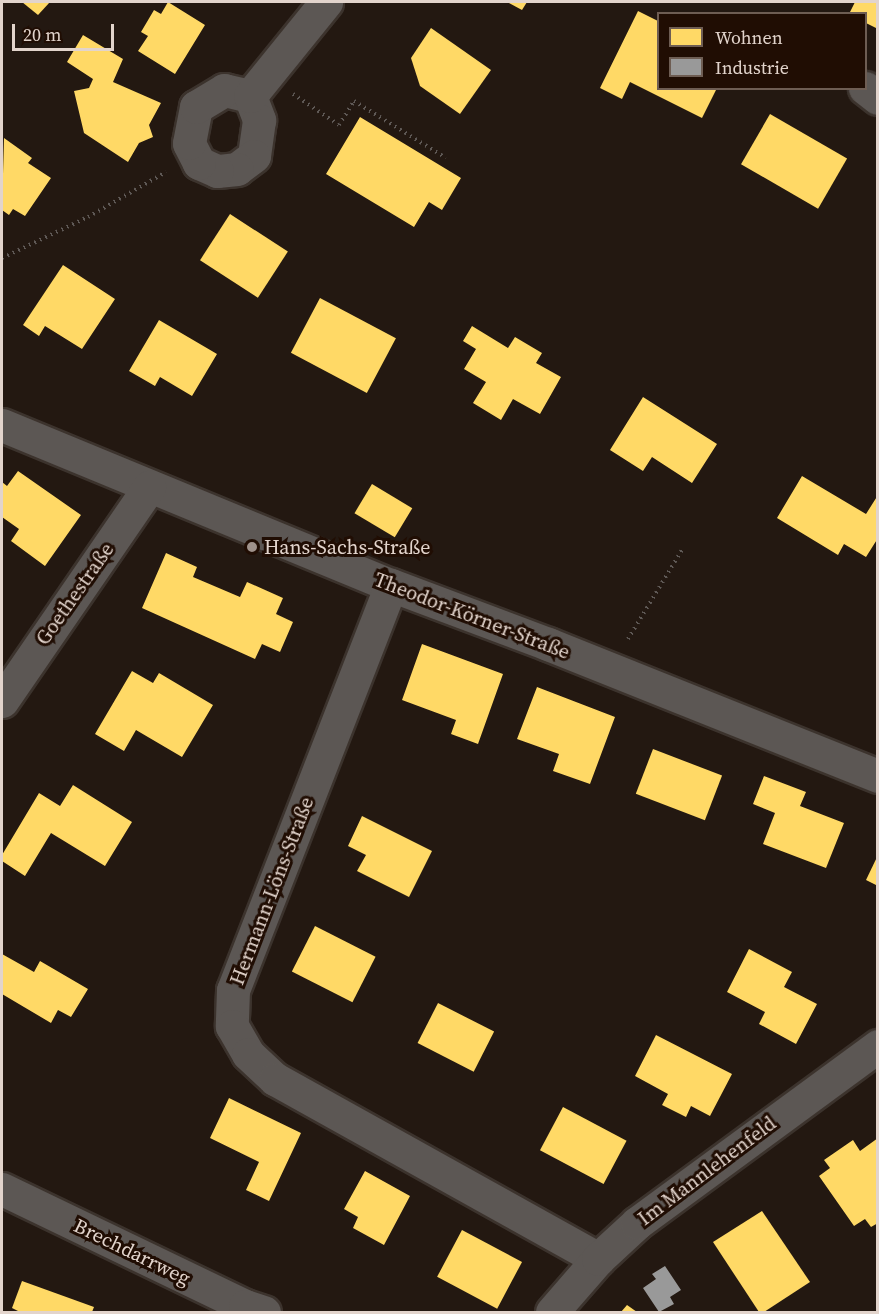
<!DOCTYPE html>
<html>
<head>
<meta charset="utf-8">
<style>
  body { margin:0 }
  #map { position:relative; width:879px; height:1314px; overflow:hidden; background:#231811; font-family:"Source Serif 4",serif }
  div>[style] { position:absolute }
  .homes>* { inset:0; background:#ffd966; transform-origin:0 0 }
  .industry>* { inset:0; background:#999 }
  .path>* { height:4px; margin-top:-2px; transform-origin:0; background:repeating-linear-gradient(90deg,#5f5956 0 1.5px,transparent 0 6px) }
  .roads { filter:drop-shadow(2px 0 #3c332d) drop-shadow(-2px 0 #3c332d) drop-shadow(0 2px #3c332d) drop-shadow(0 -2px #3c332d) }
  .street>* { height:33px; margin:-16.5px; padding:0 16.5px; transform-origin:16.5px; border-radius:16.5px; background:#5c5754 }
  .dots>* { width:16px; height:16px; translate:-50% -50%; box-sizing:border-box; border:3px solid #200d03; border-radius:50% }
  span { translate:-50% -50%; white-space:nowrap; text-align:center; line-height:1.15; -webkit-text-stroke:6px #200d03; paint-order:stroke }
  .poi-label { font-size:20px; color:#e2d4cc }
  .left { translate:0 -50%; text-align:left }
  .street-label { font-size:20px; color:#e2d4cc }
  .frame { position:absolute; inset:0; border:3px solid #e2d4cc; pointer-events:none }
  .legend { position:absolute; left:657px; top:12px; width:210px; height:78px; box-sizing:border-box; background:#200d03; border:2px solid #6e5d53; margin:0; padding:8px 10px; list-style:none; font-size:18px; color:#e2d4cc }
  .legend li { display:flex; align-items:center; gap:12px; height:30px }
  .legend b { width:30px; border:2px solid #6e5d53 }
  .scale { position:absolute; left:12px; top:24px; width:102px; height:27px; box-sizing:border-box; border:3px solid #e2d4cc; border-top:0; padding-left:8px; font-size:18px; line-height:21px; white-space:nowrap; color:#e2d4cc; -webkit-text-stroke:4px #200d03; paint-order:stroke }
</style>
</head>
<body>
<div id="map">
  <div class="homes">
    <i style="clip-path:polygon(22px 2px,50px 2px,38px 15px)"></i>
    <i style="clip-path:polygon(168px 2px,205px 25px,175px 74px,138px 51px,148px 36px,141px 32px,154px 10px,161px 14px)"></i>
    <i style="clip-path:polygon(507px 2px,527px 2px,522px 10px)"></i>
    <i style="clip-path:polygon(855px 2px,878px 2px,878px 29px,866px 23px,866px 14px,849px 14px)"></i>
    <i style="clip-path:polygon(638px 11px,658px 21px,658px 88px,717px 88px,702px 118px,630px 82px,622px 99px,600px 88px)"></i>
    <i style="clip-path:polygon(431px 28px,491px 70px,460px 114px,420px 86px,411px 58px)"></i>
    <i style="clip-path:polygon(83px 35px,123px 59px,113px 82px,161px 103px,149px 125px,153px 137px,139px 143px,128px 162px,84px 133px,74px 91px,89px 88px,93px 79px,67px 62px)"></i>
    <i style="left:770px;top:114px;width:89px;height:58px;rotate:30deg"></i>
    <i style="clip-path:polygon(360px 117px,461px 178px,442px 210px,429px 202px,414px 227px,326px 174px)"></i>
    <i style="clip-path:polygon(4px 138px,32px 158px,28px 163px,51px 178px,25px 216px,13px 209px,9px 215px,2px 210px)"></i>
    <i style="left:230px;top:214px;width:69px;height:55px;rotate:33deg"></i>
    <i style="clip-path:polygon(63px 265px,115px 299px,82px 349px,45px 326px,39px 336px,23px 325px)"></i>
    <i style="left:320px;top:298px;width:86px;height:62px;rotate:28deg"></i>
    <i style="clip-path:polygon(159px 320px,217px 354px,192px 396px,160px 377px,155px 386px,129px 371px)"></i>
    <i style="clip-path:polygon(472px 326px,508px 348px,515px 337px,542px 353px,536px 363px,561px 377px,540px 414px,513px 399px,501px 420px,473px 403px,486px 382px,464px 369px,476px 349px,463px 341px)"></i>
    <i style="clip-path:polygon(643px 397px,717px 444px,692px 483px,652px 457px,643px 471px,610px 450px)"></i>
    <i style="clip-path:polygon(18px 471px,81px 515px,45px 566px,11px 541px,19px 529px,2px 517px,2px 482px,7px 486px)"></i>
    <i style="clip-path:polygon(802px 476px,866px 514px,878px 495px,878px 538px,866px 557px,844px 544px,838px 555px,777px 518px)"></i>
    <i style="left:372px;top:484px;width:47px;height:34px;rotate:31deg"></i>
    <i style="clip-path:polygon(166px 553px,197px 567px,193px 577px,240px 597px,247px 582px,283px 598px,276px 614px,293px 622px,280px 652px,262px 644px,255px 659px,142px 608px)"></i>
    <i style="clip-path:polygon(422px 644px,503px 674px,478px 744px,451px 734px,456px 720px,402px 700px)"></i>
    <i style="clip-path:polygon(132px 671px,153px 683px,159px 673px,213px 705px,182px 757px,136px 730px,124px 751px,95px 734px)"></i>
    <i style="clip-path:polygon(537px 687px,615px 717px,590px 784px,553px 771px,559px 754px,517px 739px)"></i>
    <i style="left:653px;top:749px;width:74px;height:48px;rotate:21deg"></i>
    <i style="clip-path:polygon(764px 776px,806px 792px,800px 806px,844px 823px,826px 868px,763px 844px,775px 813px,753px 804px)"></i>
    <i style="clip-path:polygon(73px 785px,132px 822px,105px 866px,51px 833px,25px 876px,2px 861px,2px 855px,39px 793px,60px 806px)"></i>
    <i style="clip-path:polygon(362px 816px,432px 851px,409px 897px,357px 871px,366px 855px,348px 846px)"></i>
    <i style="clip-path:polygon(878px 855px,878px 886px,866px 880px)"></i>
    <i style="left:315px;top:926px;width:68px;height:51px;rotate:27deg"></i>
    <i style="clip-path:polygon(749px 949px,792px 972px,784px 987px,817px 1004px,796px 1044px,759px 1024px,765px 1012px,727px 992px)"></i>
    <i style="clip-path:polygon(2px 954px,34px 972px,40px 961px,88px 989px,71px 1017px,58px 1010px,51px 1023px,2px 994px)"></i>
    <i style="left:438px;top:1003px;width:63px;height:45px;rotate:27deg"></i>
    <i style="clip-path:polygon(656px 1035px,732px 1074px,710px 1116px,691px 1106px,686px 1117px,662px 1105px,668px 1094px,635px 1076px)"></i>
    <i style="clip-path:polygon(229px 1098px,301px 1133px,269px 1201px,246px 1190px,259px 1162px,210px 1138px)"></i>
    <i style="left:563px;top:1107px;width:72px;height:49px;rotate:28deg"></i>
    <i style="clip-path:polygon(878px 1138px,878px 1223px,871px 1227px,865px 1219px,854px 1226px,819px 1176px,830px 1168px,824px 1160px,853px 1140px,860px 1151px)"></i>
    <i style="clip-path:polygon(365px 1171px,410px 1196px,384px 1245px,353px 1228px,358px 1217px,344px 1209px)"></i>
    <i style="clip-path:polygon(762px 1211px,810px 1282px,764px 1312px,759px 1312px,713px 1242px)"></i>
    <i style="left:462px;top:1230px;width:68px;height:53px;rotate:28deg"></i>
    <i style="clip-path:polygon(22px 1281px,94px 1307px,92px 1312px,20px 1312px,12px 1308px)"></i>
    <i style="clip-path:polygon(627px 1305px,637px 1312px,621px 1312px)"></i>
  </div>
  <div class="industry">
    <i style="clip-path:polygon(665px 1266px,681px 1290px,670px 1297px,674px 1304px,659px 1312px,643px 1288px,656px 1279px,652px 1274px)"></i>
  </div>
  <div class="path">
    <i style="left:293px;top:94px;width:55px;rotate:34deg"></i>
    <i style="left:339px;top:125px;width:28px;rotate:-58deg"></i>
    <i style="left:354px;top:101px;width:108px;rotate:31.8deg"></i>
    <i style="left:2px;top:258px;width:95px;rotate:-25.5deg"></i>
    <i style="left:88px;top:217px;width:90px;rotate:-30deg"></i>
    <i style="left:628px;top:639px;width:104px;rotate:-58.8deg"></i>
  </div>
  <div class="roads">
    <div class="street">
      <i style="left:865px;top:88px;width:16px;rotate:38deg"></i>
      <i style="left:224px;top:90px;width:27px;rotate:13deg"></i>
      <i style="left:250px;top:96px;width:26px;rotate:69deg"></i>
      <i style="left:259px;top:120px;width:36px;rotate:98deg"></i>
      <i style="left:254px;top:156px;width:21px;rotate:143deg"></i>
      <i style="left:237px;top:169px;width:20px;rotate:174deg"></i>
      <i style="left:217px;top:171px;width:20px;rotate:-156deg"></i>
      <i style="left:199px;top:163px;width:22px;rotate:-117deg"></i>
      <i style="left:189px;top:143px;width:37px;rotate:-79deg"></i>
      <i style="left:196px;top:107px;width:33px;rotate:-31deg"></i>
      <i style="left:250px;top:96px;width:121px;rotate:-51deg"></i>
      <i style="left:2px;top:425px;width:421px;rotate:22.4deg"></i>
      <i style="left:391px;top:585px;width:168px;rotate:20.6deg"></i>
      <i style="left:548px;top:644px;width:355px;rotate:21.8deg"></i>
      <i style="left:391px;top:585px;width:435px;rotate:111.3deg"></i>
      <i style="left:233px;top:990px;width:36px;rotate:92deg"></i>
      <i style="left:232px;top:1026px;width:32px;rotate:60deg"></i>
      <i style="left:248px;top:1054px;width:37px;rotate:43deg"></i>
      <i style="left:275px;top:1079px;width:370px;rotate:29.1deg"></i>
      <i style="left:2px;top:701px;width:260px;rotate:-55.5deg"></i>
      <i style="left:2px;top:1189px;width:270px;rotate:25.7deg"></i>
      <i style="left:245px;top:1306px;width:20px;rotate:18deg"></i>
      <i style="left:552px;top:1312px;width:70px;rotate:-49deg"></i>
      <i style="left:598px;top:1259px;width:53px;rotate:-42.7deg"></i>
      <i style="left:637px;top:1223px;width:299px;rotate:-36.3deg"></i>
    </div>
  </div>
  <div class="dots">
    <i style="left:252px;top:547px;background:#9f928b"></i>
  </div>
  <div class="poi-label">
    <span class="left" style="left:264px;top:547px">Hans-Sachs-Straße</span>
  </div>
  <div class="street-label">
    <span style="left:75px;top:594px;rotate:-55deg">Goethestraße</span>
    <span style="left:472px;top:616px;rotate:21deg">Theodor-Körner-Straße</span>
    <span style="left:272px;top:891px;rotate:-69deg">Hermann-Löns-Straße</span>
    <span style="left:707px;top:1171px;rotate:-37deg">Im Mannlehenfeld</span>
    <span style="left:132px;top:1252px;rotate:26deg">Brechdarrweg</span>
  </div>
  <div class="frame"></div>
  <ul class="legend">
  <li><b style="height:16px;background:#ffd966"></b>Wohnen</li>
  <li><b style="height:16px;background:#999"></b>Industrie</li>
  </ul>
  <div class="scale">20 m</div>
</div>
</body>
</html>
